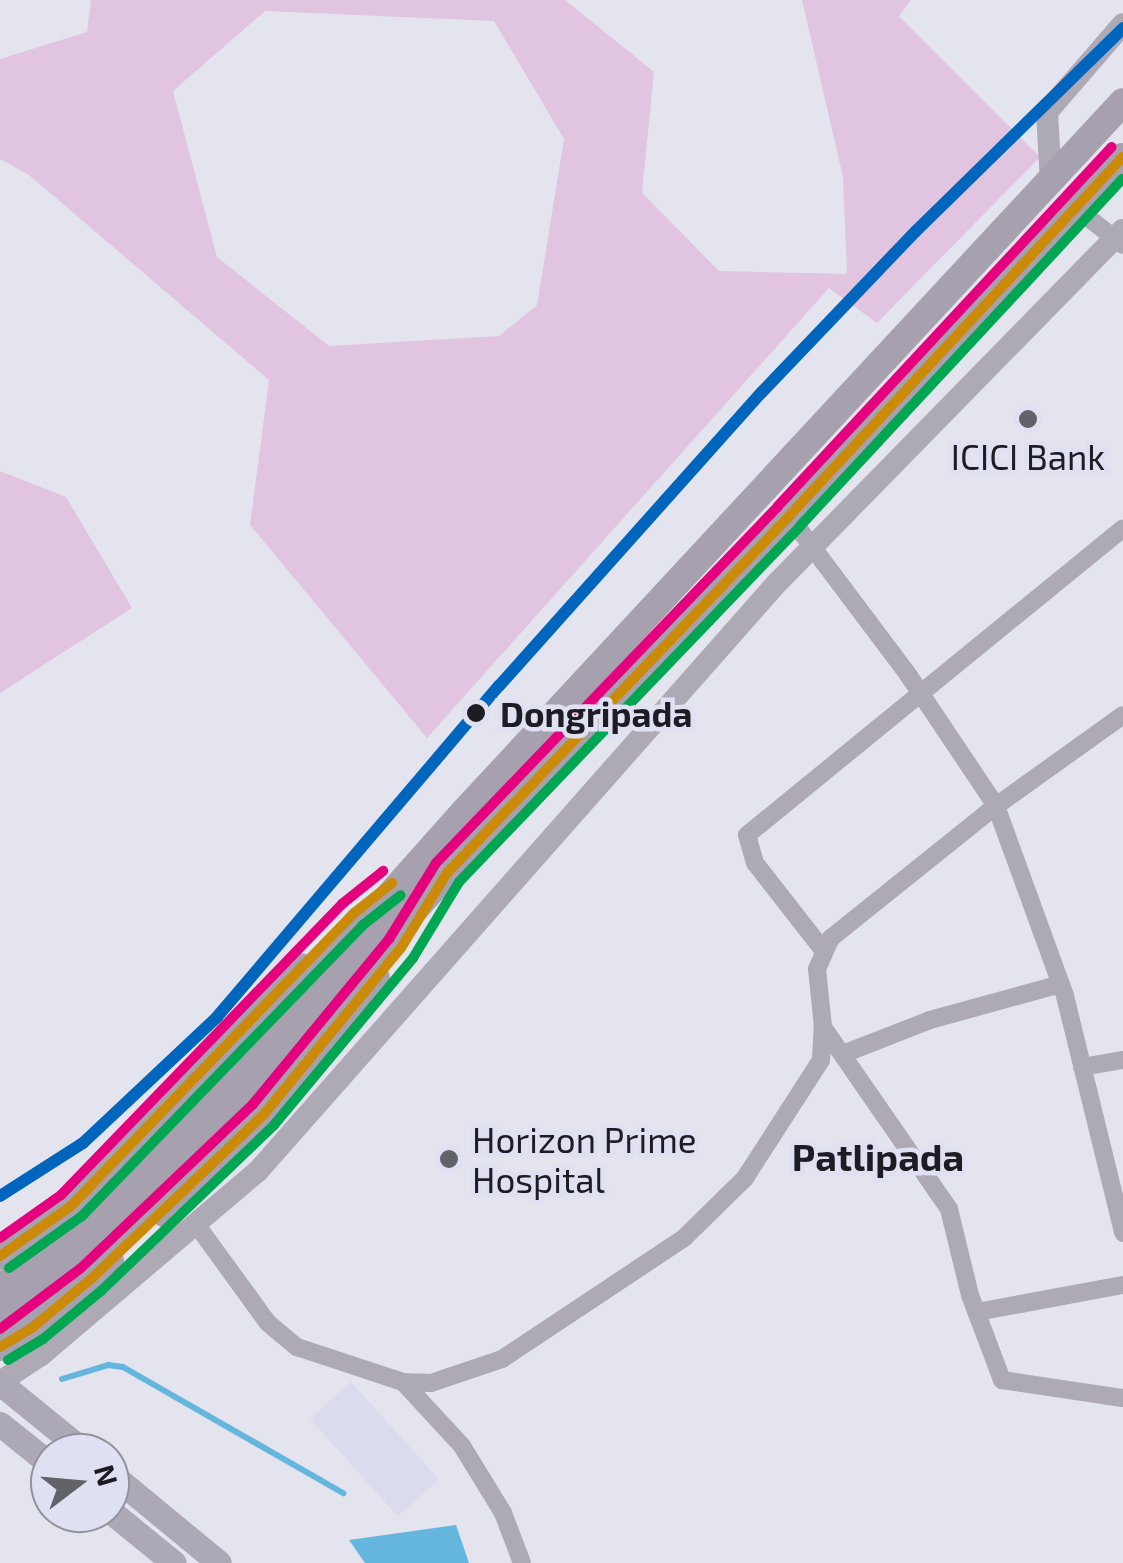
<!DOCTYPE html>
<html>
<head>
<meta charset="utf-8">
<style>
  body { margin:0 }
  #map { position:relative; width:1123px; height:1563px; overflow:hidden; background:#e3e4ed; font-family:"Exo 2",sans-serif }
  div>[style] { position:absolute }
  .built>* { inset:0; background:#dadbec; transform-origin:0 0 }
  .green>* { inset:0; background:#e1c5e0 }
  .water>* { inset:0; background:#64b6de }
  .stream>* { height:6px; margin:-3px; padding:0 3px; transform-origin:3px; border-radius:3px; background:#64b6de }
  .minor>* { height:18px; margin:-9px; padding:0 9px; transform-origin:9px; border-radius:9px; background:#ada9b5 }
  .tertiary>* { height:22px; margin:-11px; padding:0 11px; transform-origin:11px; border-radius:11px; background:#ada9b5 }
  .secondary>* { height:25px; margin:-12.5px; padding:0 12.5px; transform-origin:12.5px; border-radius:12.5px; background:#ada8b6 }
  .primary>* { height:28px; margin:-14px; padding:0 14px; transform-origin:14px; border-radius:14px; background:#a7a1af }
  .bus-1>* { height:10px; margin:-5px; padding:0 5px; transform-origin:5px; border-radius:5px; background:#cb8a07 }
  .bus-2>* { height:10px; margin:-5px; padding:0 5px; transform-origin:5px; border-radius:5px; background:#00a651 }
  .bus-3>* { height:10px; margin:-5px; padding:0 5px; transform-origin:5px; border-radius:5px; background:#e5007d }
  .metro-1>* { height:12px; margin:-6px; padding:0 6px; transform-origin:6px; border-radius:6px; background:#0065bd }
  .dots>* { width:28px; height:28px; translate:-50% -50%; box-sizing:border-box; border:5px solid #dfe0f1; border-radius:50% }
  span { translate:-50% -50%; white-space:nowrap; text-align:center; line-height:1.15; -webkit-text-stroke:9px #dfe0f1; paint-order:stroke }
  .poi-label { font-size:35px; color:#1c1c22 }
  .left { translate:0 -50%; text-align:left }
  .stop-label { font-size:35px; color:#1c1c22; font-weight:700 }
  .neighbourhood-label { font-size:38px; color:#1c1c22; font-weight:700 }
  .north { position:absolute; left:30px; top:1433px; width:100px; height:100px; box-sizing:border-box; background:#dfe0f1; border:2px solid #91929e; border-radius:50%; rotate:74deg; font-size:28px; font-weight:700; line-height:40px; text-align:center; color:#1c1c22 }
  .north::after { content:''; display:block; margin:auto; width:35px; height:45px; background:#626269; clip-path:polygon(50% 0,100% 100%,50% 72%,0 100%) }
</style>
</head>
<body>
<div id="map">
  <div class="built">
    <i style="left:351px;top:1382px;width:131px;height:55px;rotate:48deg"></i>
  </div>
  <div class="green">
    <i style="clip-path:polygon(evenodd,91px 0,565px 0,654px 72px,642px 193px,719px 271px,847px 274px,843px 177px,802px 0,911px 0,899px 16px,1040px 157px,877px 323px,829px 288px,427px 738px,250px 525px,269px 380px,29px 175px,0 159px,0 59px,87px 32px,91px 0,265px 11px,494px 21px,564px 139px,537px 305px,499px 336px,329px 346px,217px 257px,173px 91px,265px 11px)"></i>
    <i style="clip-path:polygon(0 471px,66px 497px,132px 608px,0 693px)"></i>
  </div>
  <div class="water">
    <i style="clip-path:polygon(456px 1525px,469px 1563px,365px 1563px,349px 1540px)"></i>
  </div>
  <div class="stream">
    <i style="left:62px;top:1379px;width:48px;rotate:-16.9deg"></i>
    <i style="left:108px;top:1365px;width:15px;rotate:8deg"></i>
    <i style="left:123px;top:1367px;width:254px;rotate:29.8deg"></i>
  </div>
  <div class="minor">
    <i style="left:1077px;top:209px;width:58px;rotate:38deg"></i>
    <i style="left:789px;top:516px;width:200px;rotate:53.1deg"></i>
    <i style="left:909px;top:676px;width:156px;rotate:56.2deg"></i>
    <i style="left:996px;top:806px;width:202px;rotate:70deg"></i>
    <i style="left:1065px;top:996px;width:244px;rotate:76.2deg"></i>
    <i style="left:823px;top:950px;width:110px;rotate:-128deg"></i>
    <i style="left:755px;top:863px;width:29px;rotate:-106deg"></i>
    <i style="left:747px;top:835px;width:485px;rotate:-39.2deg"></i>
    <i style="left:823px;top:1027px;width:221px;rotate:55.3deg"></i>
    <i style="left:949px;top:1209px;width:89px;rotate:76.3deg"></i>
    <i style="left:970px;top:1295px;width:91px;rotate:69.4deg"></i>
    <i style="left:1002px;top:1380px;width:122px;rotate:8.5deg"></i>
    <i style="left:843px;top:1054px;width:93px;rotate:-21.3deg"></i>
    <i style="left:930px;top:1020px;width:136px;rotate:-15.4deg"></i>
    <i style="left:1082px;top:1067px;width:42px;rotate:-9.7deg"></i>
    <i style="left:196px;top:1224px;width:122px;rotate:54deg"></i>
    <i style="left:268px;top:1323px;width:38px;rotate:40deg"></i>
    <i style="left:297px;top:1347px;width:112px;rotate:18.3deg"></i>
    <i style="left:403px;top:1382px;width:28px;rotate:2deg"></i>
    <i style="left:431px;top:1383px;width:75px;rotate:-18.7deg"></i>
    <i style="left:502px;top:1359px;width:219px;rotate:-33.6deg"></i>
    <i style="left:684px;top:1238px;width:86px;rotate:-44.5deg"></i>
    <i style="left:745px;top:1178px;width:140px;rotate:-57.2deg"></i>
    <i style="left:821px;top:1060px;width:33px;rotate:-87deg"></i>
    <i style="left:823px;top:1027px;width:58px;rotate:-95.9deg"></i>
    <i style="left:817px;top:969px;width:34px;rotate:-66deg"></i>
    <i style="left:831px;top:938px;width:211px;rotate:-38.7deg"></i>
    <i style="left:996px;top:806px;width:156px;rotate:-35.6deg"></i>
    <i style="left:977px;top:1312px;width:148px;rotate:-10.5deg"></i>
    <i style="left:403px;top:1382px;width:87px;rotate:47.3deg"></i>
    <i style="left:462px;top:1446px;width:79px;rotate:58.5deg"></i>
    <i style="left:503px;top:1513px;width:53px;rotate:69.2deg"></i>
  </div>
  <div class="tertiary">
    <i style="left:1051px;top:182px;width:70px;rotate:-93.3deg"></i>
    <i style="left:1047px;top:112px;width:116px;rotate:-49.2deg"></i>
    <i style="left:0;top:1382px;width:49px;rotate:-33.4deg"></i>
    <i style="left:41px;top:1355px;width:285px;rotate:-40.3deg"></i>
    <i style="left:258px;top:1171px;width:784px;rotate:-48.57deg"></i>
    <i style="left:777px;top:583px;width:494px;rotate:-45.6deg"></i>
  </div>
  <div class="secondary">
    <i style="left:0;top:1383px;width:111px;rotate:39.1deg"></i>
    <i style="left:0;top:1424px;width:64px;rotate:38.7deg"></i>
    <i style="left:110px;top:1473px;width:141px;rotate:39.5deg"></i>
    <i style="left:110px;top:1511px;width:82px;rotate:39.1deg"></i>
  </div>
  <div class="primary">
    <i style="left:164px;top:1213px;width:141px;rotate:-44.7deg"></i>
    <i style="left:264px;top:1114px;width:176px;rotate:-50.5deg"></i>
    <i style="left:0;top:1256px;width:87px;rotate:-35.2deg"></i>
    <i style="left:71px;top:1206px;width:332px;rotate:-45.9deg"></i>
    <i style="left:0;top:1288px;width:81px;rotate:-33.9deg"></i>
    <i style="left:67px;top:1243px;width:74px;rotate:-40.6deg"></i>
    <i style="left:123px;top:1195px;width:514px;rotate:-48.31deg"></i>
    <i style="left:465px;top:811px;width:967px;rotate:-47.14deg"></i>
    <i style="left:0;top:1317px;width:100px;rotate:-33.5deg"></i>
    <i style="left:83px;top:1262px;width:77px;rotate:-40.3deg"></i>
    <i style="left:142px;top:1212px;width:456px;rotate:-48deg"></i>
    <i style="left:447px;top:873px;width:494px;rotate:-46.2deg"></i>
    <i style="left:789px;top:516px;width:490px;rotate:-47.1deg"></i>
    <i style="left:0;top:1347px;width:39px;rotate:-31deg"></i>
    <i style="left:33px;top:1327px;width:101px;rotate:-40.2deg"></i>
  </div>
  <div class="bus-1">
    <i style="left:0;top:1256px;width:87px;rotate:-35.2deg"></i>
    <i style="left:71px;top:1206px;width:406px;rotate:-46deg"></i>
    <i style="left:353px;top:914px;width:50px;rotate:-38.5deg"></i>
    <i style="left:0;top:1347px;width:39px;rotate:-31deg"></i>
    <i style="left:33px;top:1327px;width:75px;rotate:-39.6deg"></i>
    <i style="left:91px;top:1279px;width:239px;rotate:-43.6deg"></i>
    <i style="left:264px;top:1114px;width:215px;rotate:-50.5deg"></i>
    <i style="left:401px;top:948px;width:88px;rotate:-58.5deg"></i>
    <i style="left:447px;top:873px;width:494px;rotate:-46.2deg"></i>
    <i style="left:789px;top:516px;width:490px;rotate:-47.1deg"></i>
  </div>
  <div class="bus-2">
    <i style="left:9px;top:1268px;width:90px;rotate:-35.5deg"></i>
    <i style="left:82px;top:1216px;width:405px;rotate:-46deg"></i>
    <i style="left:363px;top:925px;width:48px;rotate:-38.3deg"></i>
    <i style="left:8px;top:1360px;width:41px;rotate:-31deg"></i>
    <i style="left:43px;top:1339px;width:75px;rotate:-39.6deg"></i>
    <i style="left:101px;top:1291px;width:240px;rotate:-43.8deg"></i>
    <i style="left:274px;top:1125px;width:217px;rotate:-50.2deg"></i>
    <i style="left:413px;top:958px;width:89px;rotate:-58.8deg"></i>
    <i style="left:459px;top:882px;width:493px;rotate:-46.2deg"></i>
    <i style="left:800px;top:526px;width:474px;rotate:-47.1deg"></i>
  </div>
  <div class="bus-3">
    <i style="left:0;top:1238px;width:75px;rotate:-35.2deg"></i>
    <i style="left:61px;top:1195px;width:405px;rotate:-46deg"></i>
    <i style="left:342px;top:904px;width:53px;rotate:-38.8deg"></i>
    <i style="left:0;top:1329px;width:101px;rotate:-37deg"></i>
    <i style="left:81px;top:1268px;width:238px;rotate:-43.6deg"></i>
    <i style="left:253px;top:1104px;width:214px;rotate:-50.5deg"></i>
    <i style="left:389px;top:939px;width:89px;rotate:-58.3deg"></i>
    <i style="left:436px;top:863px;width:494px;rotate:-46.2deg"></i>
    <i style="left:778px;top:506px;width:490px;rotate:-47.1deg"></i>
  </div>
  <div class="metro-1">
    <i style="left:0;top:1196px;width:98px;rotate:-32.6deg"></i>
    <i style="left:83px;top:1143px;width:184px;rotate:-43.2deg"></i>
    <i style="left:217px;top:1017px;width:435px;rotate:-49.6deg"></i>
    <i style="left:499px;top:686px;width:394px;rotate:-48.2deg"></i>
    <i style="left:762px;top:392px;width:223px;rotate:-46.3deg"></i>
    <i style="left:916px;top:231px;width:290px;rotate:-44.4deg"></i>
  </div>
  <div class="dots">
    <i style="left:1028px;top:419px;background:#626269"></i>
    <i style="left:476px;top:713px;background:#1c1c22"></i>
    <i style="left:449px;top:1159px;background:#626269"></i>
  </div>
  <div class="poi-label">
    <span style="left:1028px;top:456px">ICICI Bank</span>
    <span class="left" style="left:472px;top:1159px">Horizon Prime<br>Hospital</span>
  </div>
  <div class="stop-label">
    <span class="left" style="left:500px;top:713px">Dongripada</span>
  </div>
  <div class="neighbourhood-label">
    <span style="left:878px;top:1157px">Patlipada</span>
  </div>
  <div class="north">N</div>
</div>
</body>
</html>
